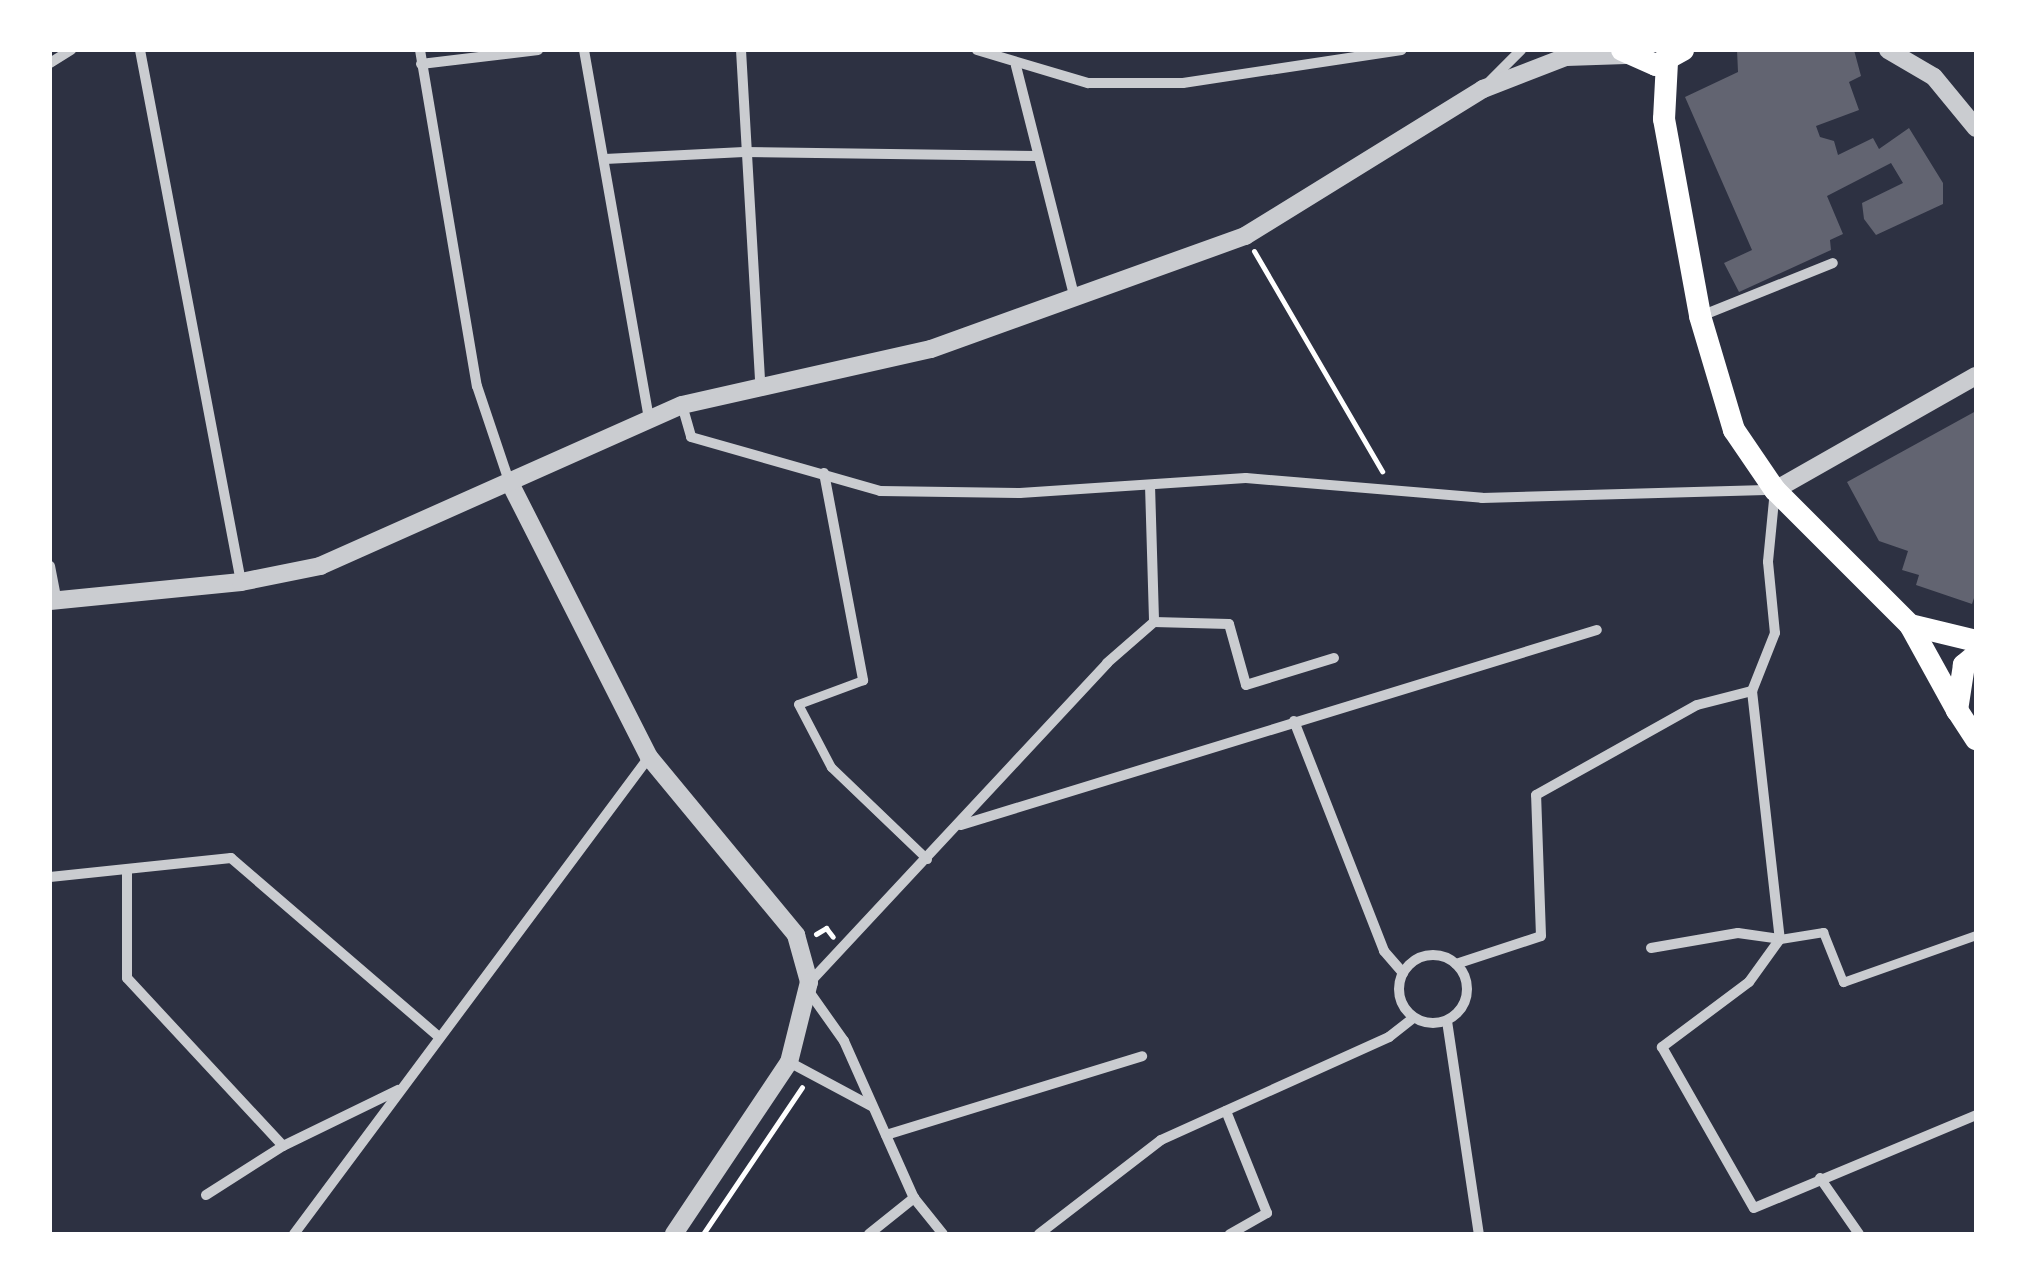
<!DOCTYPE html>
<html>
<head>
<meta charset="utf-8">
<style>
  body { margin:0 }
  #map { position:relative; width:2026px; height:1284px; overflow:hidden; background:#2d3142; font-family:"Roboto Condensed",sans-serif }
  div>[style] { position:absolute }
  .building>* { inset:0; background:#626471 }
  .path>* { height:5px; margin:-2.5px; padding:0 2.5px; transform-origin:2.5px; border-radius:2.5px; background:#fff }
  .pedestrian>* { height:9px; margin:-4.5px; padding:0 4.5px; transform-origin:4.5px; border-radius:4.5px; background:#caccd0 }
  .minor>* { height:10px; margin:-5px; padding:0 5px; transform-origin:5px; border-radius:5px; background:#caccd0 }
  .minor>.ring { margin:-5px; padding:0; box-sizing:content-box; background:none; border:10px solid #caccd0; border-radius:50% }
  .tertiary>* { height:18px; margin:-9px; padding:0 9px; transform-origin:9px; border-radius:9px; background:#caccd0 }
  .primary>* { height:22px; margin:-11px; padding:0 11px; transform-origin:11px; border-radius:11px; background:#fff }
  span { translate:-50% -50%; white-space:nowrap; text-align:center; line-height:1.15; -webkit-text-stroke:10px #fff; paint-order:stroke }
  .frame { position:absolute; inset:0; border:52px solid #fff; pointer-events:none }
</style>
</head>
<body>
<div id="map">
  <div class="building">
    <i style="clip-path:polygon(1737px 50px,1854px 50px,1861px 76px,1849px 82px,1859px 110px,1816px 126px,1820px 137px,1834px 141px,1838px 155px,1873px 138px,1879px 149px,1909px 128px,1943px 183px,1943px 204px,1876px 235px,1864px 219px,1862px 203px,1903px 183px,1891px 163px,1827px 196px,1843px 234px,1830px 240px,1831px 250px,1739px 292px,1724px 263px,1752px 250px,1685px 97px,1738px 72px)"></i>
    <i style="clip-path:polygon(1976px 411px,1976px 592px,1972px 604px,1916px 585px,1919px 575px,1902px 570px,1908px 551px,1879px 541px,1847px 482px)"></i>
  </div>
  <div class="path">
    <i style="left:1254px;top:251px;width:255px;rotate:59.8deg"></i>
    <i style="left:816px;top:934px;width:12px;rotate:-31deg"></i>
    <i style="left:826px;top:928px;width:11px;rotate:52deg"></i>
    <i style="left:703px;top:1234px;width:177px;rotate:-56deg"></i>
  </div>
  <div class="pedestrian">
    <i style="left:863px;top:680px;width:69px;rotate:159.7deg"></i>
    <i style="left:798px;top:704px;width:71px;rotate:62.4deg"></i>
    <i style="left:831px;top:767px;width:133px;rotate:43.8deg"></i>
    <i style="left:1780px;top:939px;width:44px;rotate:-9.2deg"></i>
    <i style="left:1823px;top:932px;width:54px;rotate:68.2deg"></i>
    <i style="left:1843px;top:982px;width:141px;rotate:-19.5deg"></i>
  </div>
  <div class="minor">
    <i style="left:140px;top:50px;width:542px;rotate:79.25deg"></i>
    <i style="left:420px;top:50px;width:341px;rotate:80.4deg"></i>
    <i style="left:477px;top:386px;width:103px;rotate:71.4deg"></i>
    <i style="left:584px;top:50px;width:374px;rotate:80deg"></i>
    <i style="left:741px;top:50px;width:335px;rotate:86.7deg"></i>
    <i style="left:977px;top:50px;width:116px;rotate:16.6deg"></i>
    <i style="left:1088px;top:83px;width:95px"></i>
    <i style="left:1183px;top:83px;width:221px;rotate:-8.6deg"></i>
    <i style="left:50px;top:63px;width:25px;rotate:-32deg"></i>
    <i style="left:421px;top:64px;width:118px;rotate:-6.8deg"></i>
    <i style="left:1016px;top:66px;width:241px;rotate:75.8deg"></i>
    <i style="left:1490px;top:81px;width:44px;rotate:-45deg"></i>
    <i style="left:605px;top:159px;width:139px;rotate:-2.9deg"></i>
    <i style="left:744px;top:152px;width:292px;rotate:0.8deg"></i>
    <i style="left:1701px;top:316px;width:142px;rotate:-21.9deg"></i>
    <i style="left:682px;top:405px;width:33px;rotate:74deg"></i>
    <i style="left:691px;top:437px;width:197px;rotate:15.9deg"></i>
    <i style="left:880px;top:491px;width:140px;rotate:0.8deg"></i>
    <i style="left:1020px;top:493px;width:226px;rotate:-3.8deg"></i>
    <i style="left:1246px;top:478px;width:237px;rotate:4.8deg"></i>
    <i style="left:1482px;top:498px;width:293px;rotate:-1.6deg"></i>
    <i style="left:1775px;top:490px;width:72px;rotate:95.6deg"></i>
    <i style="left:1768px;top:562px;width:71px;rotate:84.4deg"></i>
    <i style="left:1775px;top:633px;width:62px;rotate:111.6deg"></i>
    <i style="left:824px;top:473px;width:211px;rotate:79.3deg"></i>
    <i style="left:1150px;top:485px;width:137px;rotate:88.3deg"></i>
    <i style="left:50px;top:566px;width:36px;rotate:79deg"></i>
    <i style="left:1294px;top:721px;width:247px;rotate:68.6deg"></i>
    <i style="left:1384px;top:951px;width:29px;rotate:49deg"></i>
    <i style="left:961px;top:825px;width:665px;rotate:-17.05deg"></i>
    <i style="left:127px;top:870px;width:108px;rotate:90deg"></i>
    <i style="left:127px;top:978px;width:229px;rotate:47.1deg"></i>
    <i style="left:50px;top:877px;width:182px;rotate:-6deg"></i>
    <i style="left:231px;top:858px;width:274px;rotate:40.7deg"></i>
    <i style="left:1780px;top:939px;width:53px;rotate:125.8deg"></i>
    <i style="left:1749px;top:982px;width:109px;rotate:143.2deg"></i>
    <i style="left:1662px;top:1047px;width:185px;rotate:60.3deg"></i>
    <i style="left:1754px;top:1208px;width:241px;rotate:-22.7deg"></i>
    <i style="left:1651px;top:948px;width:88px;rotate:-9.8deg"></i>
    <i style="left:1738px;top:933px;width:42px;rotate:8.1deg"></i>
    <i class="ring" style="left:1399px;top:955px;width:58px;height:58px"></i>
    <i style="left:1456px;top:964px;width:89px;rotate:-18.2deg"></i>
    <i style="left:1541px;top:936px;width:141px;rotate:-92deg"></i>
    <i style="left:1536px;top:795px;width:184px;rotate:-29.2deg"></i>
    <i style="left:1697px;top:705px;width:57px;rotate:-14.3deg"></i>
    <i style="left:1752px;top:691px;width:250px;rotate:83.6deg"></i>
    <i style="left:810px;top:982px;width:436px;rotate:-47deg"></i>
    <i style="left:1107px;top:663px;width:62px;rotate:-41.1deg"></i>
    <i style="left:1154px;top:622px;width:75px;rotate:1.5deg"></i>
    <i style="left:1229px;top:624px;width:63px;rotate:74.4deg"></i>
    <i style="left:1246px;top:685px;width:92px;rotate:-17.1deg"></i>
    <i style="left:810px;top:993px;width:59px;rotate:54.7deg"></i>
    <i style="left:844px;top:1041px;width:172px;rotate:66deg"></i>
    <i style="left:914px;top:1198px;width:46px;rotate:51.1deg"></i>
    <i style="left:1447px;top:1021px;width:215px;rotate:81.5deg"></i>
    <i style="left:789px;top:1062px;width:93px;rotate:28.2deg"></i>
    <i style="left:1226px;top:1111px;width:110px;rotate:68.1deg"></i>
    <i style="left:1267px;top:1213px;width:43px;rotate:150.4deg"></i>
    <i style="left:886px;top:1135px;width:268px;rotate:-17.1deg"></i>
    <i style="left:1820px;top:1178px;width:68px;rotate:55.1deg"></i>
    <i style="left:206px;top:1195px;width:91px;rotate:-32.5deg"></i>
    <i style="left:283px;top:1146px;width:128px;rotate:-26deg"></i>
    <i style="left:294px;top:1234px;width:595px;rotate:-53.34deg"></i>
    <i style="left:869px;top:1234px;width:58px;rotate:-38.7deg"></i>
    <i style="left:1039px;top:1234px;width:154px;rotate:-37.6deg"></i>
    <i style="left:1161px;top:1140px;width:250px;rotate:-24.3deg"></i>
    <i style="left:1389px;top:1037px;width:31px;rotate:-38deg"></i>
  </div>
  <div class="tertiary">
    <i style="left:1888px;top:50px;width:53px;rotate:30.4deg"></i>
    <i style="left:1934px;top:77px;width:66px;rotate:50.5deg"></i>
    <i style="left:511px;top:485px;width:305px;rotate:63.1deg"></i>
    <i style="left:649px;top:757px;width:231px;rotate:50.4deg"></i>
    <i style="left:796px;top:935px;width:49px;rotate:74.5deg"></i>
    <i style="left:809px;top:982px;width:82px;rotate:104deg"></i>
    <i style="left:789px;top:1062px;width:207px;rotate:123.8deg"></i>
    <i style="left:1775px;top:490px;width:231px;rotate:-29.6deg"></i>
    <i style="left:50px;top:601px;width:192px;rotate:-5.7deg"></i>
    <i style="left:241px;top:582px;width:81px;rotate:-11.4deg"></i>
    <i style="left:320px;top:566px;width:396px;rotate:-24deg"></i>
    <i style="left:682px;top:405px;width:255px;rotate:-12.7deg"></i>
    <i style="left:931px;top:349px;width:334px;rotate:-19.8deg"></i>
    <i style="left:1245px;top:236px;width:280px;rotate:-31.7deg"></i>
    <i style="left:1483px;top:89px;width:89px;rotate:-21.1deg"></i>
    <i style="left:1566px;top:57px;width:60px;rotate:-1.9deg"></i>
  </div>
  <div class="primary">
    <i style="left:1622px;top:50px;width:37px;rotate:24deg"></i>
    <i style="left:1656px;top:65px;width:31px;rotate:-29deg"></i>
    <i style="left:1667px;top:62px;width:57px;rotate:93deg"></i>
    <i style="left:1664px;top:119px;width:200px;rotate:79.6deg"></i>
    <i style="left:1700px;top:316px;width:119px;rotate:73.4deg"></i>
    <i style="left:1734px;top:430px;width:73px;rotate:55.7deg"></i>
    <i style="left:1775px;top:490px;width:191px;rotate:45deg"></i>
    <i style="left:1910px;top:625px;width:97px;rotate:61.1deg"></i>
    <i style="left:1910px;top:625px;width:68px;rotate:13.6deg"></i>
    <i style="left:1976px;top:655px;width:16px;rotate:140deg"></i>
    <i style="left:1964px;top:665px;width:46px;rotate:98.8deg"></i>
    <i style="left:1957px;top:710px;width:35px;rotate:57deg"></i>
  </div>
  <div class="frame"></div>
</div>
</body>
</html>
